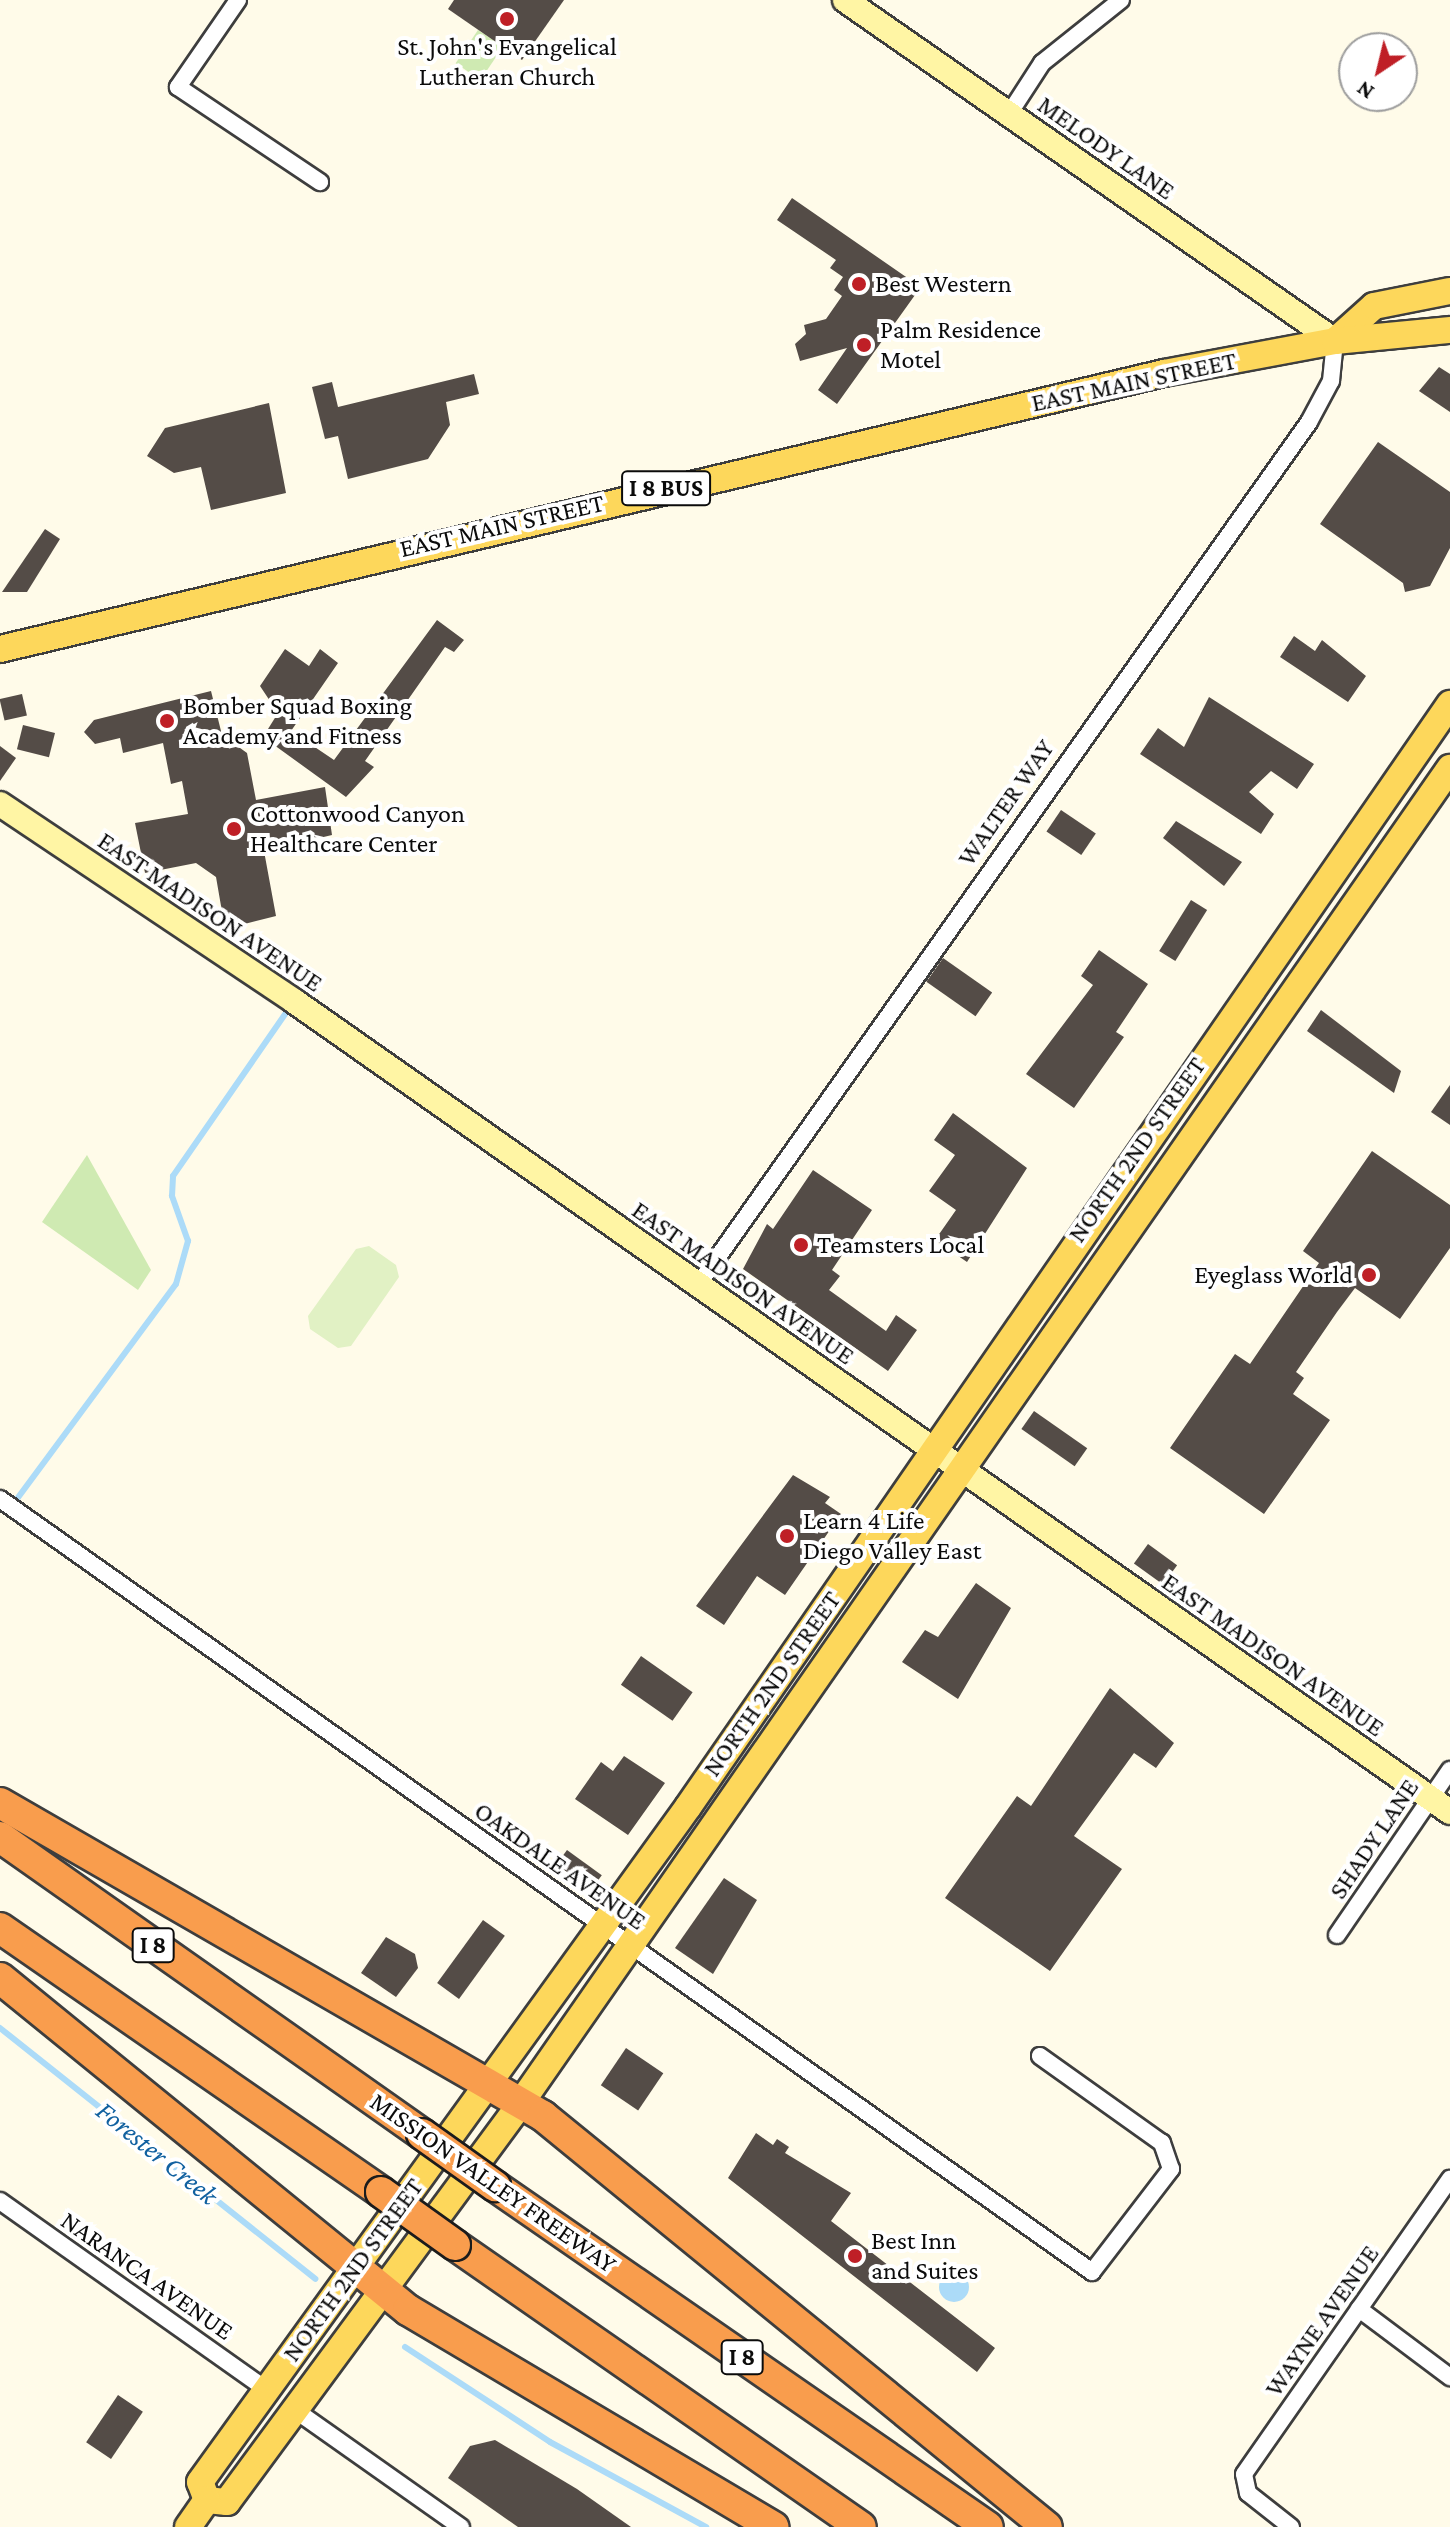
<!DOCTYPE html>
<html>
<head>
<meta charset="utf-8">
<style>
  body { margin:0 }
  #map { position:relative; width:1450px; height:2527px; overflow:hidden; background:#fffbe9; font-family:"Crimson Pro",serif }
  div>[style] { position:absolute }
  .green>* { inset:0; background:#cfeab2; transform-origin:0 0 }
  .pitch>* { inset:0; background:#e1f1c4 }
  .water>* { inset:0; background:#acdbf8 }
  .round { border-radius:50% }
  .stream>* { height:6px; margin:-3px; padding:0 3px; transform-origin:3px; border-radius:3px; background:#acdbf8 }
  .building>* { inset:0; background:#544c47; transform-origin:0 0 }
  .roads { filter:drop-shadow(2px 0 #3e3e3e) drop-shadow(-2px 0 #3e3e3e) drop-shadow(0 2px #3e3e3e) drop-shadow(0 -2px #3e3e3e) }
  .street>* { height:16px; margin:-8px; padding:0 8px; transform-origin:8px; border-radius:8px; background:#fff }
  .secondary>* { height:24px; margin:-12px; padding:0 12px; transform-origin:12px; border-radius:12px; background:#fff5a4 }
  .primary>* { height:26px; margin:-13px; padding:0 13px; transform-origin:13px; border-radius:13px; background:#fdd75b }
  .highway>* { height:30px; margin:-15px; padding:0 15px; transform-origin:15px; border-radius:15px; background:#f99d4d }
  .bridges { filter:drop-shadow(2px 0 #1c1c1c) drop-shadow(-2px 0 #1c1c1c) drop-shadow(0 2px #1c1c1c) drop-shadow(0 -2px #1c1c1c) }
  .highway-bridge>* { height:30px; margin:-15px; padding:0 15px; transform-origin:15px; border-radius:15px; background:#f99d4d }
  .dots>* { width:22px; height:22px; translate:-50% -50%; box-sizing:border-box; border:4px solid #fff; border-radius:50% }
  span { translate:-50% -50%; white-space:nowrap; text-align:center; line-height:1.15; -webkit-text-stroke:8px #fff; paint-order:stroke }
  .shield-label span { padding:2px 6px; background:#fff; border:2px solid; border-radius:6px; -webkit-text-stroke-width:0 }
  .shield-label { font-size:24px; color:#0b0b0b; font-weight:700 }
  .poi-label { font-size:26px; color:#0b0b0b }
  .left { translate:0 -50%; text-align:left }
  .right { translate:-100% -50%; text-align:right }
  .street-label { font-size:26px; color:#0b0b0b }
  .water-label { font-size:28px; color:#1161a0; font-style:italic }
  .north { position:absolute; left:1338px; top:32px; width:80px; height:80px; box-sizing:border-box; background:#fff; border:2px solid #9d9d9d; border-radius:50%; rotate:215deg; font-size:22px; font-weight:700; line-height:32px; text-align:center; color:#0b0b0b }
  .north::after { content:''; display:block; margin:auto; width:28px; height:36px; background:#bf1f26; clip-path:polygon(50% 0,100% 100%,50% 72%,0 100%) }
</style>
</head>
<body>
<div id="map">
  <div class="green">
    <i style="left:478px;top:30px;width:30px;height:40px;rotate:34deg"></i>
    <i style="clip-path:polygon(87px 1155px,151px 1270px,138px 1290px,42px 1222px)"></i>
  </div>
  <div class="pitch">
    <i style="clip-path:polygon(369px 1246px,396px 1265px,399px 1277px,351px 1346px,338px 1348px,310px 1329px,308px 1316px,356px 1249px)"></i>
  </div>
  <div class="water">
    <i class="round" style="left:939px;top:2272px;width:30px;height:30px"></i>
  </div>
  <div class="stream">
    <i style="left:11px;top:1507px;width:277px;rotate:-53.5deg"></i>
    <i style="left:176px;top:1284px;width:45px;rotate:-74.4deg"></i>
    <i style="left:188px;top:1241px;width:48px;rotate:-109.6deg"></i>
    <i style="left:172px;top:1196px;width:20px;rotate:-87deg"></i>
    <i style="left:173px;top:1176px;width:206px;rotate:-55.3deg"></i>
    <i style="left:0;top:2028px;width:403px;rotate:38.5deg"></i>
    <i style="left:405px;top:2347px;width:173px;rotate:33.2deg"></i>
    <i style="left:550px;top:2442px;width:178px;rotate:28.6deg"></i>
  </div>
  <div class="building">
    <i style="clip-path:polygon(454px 0,564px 0,522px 60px,448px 9px)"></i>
    <i style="clip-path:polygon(792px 198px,909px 279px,904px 288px,915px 295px,837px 404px,818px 390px,847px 348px,800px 361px,795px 344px,806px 334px,804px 325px,826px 319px,842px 296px,834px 290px,843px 277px,830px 268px,836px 260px,777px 220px)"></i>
    <i style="clip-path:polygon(1439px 367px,1450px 374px,1450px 412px,1419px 391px)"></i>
    <i style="clip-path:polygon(474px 374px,479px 394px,446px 402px,450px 425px,428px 459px,348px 479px,338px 436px,325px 439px,312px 387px,332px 382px,338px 407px)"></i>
    <i style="clip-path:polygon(269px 403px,286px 493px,211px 510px,201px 467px,174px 473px,147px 456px,165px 428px)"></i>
    <i style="clip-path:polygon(1378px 442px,1450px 492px,1450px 548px,1430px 586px,1405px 592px,1403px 583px,1320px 524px)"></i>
    <i style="clip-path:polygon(45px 529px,60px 539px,27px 592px,2px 592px)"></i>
    <i style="clip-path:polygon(437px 620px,464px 640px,454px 652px,445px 647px,365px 761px,374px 767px,346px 797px,263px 737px,278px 713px,260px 686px,285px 649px,309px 666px,320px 649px,338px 663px,291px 731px,334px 760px)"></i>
    <i style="clip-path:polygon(1294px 636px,1315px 651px,1322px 640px,1366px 676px,1348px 702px,1280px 657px)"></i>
    <i style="clip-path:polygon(211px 691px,222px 735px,247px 753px,256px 800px,325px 787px,332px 835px,264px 851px,276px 916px,225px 929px,216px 877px,196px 863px,145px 873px,135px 823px,188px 814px,182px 781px,171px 784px,163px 743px,123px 753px,120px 738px,95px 744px,84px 732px,94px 720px)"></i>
    <i style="left:22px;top:694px;width:22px;height:23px;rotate:77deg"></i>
    <i style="clip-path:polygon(1209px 697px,1314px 764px,1297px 789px,1271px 771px,1249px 792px,1274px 814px,1261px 834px,1140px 754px,1158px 728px,1184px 747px)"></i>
    <i style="left:23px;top:725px;width:33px;height:25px;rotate:14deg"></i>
    <i style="clip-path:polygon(0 746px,16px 758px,0 781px)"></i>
    <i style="left:1061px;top:810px;width:42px;height:26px;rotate:34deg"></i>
    <i style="clip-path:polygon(1176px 821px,1242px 862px,1224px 886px,1163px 838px)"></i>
    <i style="left:1191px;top:900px;width:19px;height:60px;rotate:32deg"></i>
    <i style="clip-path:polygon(1099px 950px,1148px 984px,1116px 1032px,1124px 1037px,1074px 1108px,1026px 1074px,1093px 985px,1081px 976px)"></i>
    <i style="left:943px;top:958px;width:60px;height:29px;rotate:35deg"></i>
    <i style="clip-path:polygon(1321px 1010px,1401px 1071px,1394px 1093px,1307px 1031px)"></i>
    <i style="clip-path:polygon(1450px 1085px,1450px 1125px,1431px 1112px)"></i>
    <i style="clip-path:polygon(953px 1113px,1027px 1168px,967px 1262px,935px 1240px,956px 1210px,929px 1191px,955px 1155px,934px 1140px)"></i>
    <i style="clip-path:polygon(1372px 1151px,1450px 1205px,1450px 1248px,1400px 1319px,1355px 1288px,1337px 1312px,1296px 1372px,1304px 1378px,1293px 1394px,1330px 1420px,1264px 1514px,1170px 1448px,1235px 1354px,1250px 1364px,1319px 1263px,1303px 1251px)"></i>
    <i style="clip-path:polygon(813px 1170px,872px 1210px,832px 1270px,840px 1276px,829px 1290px,886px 1331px,896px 1315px,917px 1330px,888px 1371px,743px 1269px,767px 1224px,773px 1229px)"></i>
    <i style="left:1034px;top:1411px;width:65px;height:22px;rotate:35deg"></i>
    <i style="clip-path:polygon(793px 1475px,830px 1497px,825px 1503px,841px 1514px,785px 1595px,757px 1576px,724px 1625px,696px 1606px)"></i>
    <i style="left:1148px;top:1544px;width:36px;height:24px;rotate:36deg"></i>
    <i style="clip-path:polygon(976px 1583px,1011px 1608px,958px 1699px,902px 1662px,925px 1630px,938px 1637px)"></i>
    <i style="left:641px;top:1656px;width:63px;height:35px;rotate:35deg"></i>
    <i style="clip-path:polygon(1110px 1688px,1174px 1743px,1156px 1768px,1134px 1753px,1074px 1836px,1122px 1869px,1050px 1971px,945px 1898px,1017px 1796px,1031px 1806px)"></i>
    <i style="clip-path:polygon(624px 1756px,665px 1783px,628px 1835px,575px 1799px,601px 1762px,613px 1771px)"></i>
    <i style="left:567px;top:1850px;width:43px;height:18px;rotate:36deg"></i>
    <i style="clip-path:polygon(724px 1878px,757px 1900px,713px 1974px,675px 1948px)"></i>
    <i style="left:483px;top:1920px;width:27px;height:78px;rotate:36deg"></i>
    <i style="clip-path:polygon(386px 1937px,415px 1954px,418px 1968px,396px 1997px,361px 1973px)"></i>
    <i style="left:626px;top:2048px;width:45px;height:45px;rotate:34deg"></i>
    <i style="clip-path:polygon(756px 2133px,773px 2145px,777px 2139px,789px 2147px,785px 2153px,851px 2193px,831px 2221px,995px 2348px,977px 2372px,728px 2178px)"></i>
    <i style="left:118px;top:2395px;width:30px;height:57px;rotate:34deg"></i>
    <i style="clip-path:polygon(495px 2440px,577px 2489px,631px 2527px,518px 2527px,448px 2478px,470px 2446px)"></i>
  </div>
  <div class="roads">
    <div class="street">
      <i style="left:238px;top:0;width:106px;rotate:124.6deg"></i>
      <i style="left:178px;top:87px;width:171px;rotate:33.8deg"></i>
      <i style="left:1009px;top:114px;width:61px;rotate:-57.1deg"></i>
      <i style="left:1042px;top:63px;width:101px;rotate:-38.6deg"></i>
      <i style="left:698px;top:1285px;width:1057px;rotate:-54.7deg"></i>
      <i style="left:1309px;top:422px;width:47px;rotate:-61.8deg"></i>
      <i style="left:1331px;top:381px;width:40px;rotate:-84.3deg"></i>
      <i style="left:0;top:1499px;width:1338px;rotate:35.29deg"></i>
      <i style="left:1092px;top:2272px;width:130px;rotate:-52.5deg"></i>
      <i style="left:1171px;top:2169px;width:28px;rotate:-109deg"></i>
      <i style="left:1162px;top:2143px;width:150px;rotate:-144.5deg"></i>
      <i style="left:1337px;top:1935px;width:200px;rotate:-55.6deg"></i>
      <i style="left:0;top:2201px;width:327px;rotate:35.3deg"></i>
      <i style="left:1359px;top:2309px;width:114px;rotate:36.8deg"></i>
      <i style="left:295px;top:2410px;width:203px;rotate:35.2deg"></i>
      <i style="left:1291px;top:2527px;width:55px;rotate:-141.7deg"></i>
      <i style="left:1248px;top:2493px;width:19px;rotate:-102deg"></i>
      <i style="left:1244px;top:2474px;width:360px;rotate:-55.1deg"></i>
    </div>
    <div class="secondary">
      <i style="left:845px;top:0;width:597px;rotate:34.83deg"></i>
      <i style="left:0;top:804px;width:354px;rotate:33.8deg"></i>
      <i style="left:294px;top:1001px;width:1412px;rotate:35.05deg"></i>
    </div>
    <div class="primary">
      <i style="left:1335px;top:341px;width:52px;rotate:-41.9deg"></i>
      <i style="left:1374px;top:306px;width:77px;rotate:-11.2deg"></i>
      <i style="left:0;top:649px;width:1196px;rotate:-13.34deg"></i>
      <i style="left:1164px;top:373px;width:174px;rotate:-10.6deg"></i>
      <i style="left:1335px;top:341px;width:116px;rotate:-5.5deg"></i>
      <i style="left:207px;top:2500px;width:19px;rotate:-111deg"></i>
      <i style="left:200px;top:2482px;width:833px;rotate:-54.13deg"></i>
      <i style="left:688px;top:1807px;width:1341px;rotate:-55.36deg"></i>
      <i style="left:207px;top:2500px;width:20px;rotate:6deg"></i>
      <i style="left:227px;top:2502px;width:494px;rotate:-53.6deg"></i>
      <i style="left:520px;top:2104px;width:1628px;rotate:-55.16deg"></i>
      <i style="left:188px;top:2527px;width:33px;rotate:-55deg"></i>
    </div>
    <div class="highway">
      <i style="left:0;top:1803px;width:627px;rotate:29.96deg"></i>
      <i style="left:543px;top:2116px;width:650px;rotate:39.2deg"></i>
      <i style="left:0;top:1837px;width:516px;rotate:35.14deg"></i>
      <i style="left:0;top:1928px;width:464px;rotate:34.7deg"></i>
      <i style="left:0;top:1978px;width:526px;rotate:39.14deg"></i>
      <i style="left:408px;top:2310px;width:425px;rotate:30.7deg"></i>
      <i style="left:495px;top:2186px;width:599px;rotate:34.67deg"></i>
      <i style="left:455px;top:2245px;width:494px;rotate:34.8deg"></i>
    </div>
  </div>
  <div class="bridges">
    <div class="highway-bridge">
      <i style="left:422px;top:2134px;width:90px;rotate:35.5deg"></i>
      <i style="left:381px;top:2192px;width:91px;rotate:35.6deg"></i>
    </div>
  </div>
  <div class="dots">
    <i style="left:507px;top:19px;background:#bf1f26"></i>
    <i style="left:859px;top:284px;background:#bf1f26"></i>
    <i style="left:864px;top:345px;background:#bf1f26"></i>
    <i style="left:167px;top:721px;background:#bf1f26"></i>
    <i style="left:234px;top:829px;background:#bf1f26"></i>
    <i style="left:801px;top:1245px;background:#bf1f26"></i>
    <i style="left:1369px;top:1275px;background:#bf1f26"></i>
    <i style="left:787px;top:1536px;background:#bf1f26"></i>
    <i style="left:855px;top:2256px;background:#bf1f26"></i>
  </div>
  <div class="shield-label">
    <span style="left:666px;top:488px">I 8 BUS</span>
    <span style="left:153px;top:1945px">I 8</span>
    <span style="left:742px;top:2357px">I 8</span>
  </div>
  <div class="poi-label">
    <span style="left:507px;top:62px">St. John's Evangelical<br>Lutheran Church</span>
    <span class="left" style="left:875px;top:284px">Best Western</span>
    <span class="left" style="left:880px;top:345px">Palm Residence<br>Motel</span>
    <span class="left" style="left:183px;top:721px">Bomber Squad Boxing<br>Academy and Fitness</span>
    <span class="left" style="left:250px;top:829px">Cottonwood Canyon<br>Healthcare Center</span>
    <span class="left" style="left:817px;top:1245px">Teamsters Local</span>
    <span class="right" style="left:1353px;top:1275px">Eyeglass World</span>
    <span class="left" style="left:803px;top:1536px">Learn 4 Life<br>Diego Valley East</span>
    <span class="left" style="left:871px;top:2256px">Best Inn<br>and Suites</span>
  </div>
  <div class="street-label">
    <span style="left:1106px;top:148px;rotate:35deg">MELODY LANE</span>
    <span style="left:1134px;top:382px;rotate:-12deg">EAST MAIN STREET</span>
    <span style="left:502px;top:526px;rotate:-13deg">EAST MAIN STREET</span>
    <span style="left:1006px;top:803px;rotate:-55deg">WALTER WAY</span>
    <span style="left:210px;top:912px;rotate:34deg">EAST MADISON AVENUE</span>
    <span style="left:1137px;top:1150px;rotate:-55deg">NORTH 2ND STREET</span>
    <span style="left:743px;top:1283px;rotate:35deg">EAST MADISON AVENUE</span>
    <span style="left:1273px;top:1655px;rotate:35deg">EAST MADISON AVENUE</span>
    <span style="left:772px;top:1684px;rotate:-55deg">NORTH 2ND STREET</span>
    <span style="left:1374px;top:1839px;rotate:-56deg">SHADY LANE</span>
    <span style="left:560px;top:1866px;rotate:35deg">OAKDALE AVENUE</span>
    <span style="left:493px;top:2183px;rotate:35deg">MISSION VALLEY FREEWAY</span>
    <span style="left:353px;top:2270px;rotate:-54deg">NORTH 2ND STREET</span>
    <span style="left:147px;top:2276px;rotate:35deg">NARANCA AVENUE</span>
    <span style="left:1322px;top:2321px;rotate:-55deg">WAYNE AVENUE</span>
  </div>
  <div class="water-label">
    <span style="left:157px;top:2153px;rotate:39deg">Forester Creek</span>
  </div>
  <div class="north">N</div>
</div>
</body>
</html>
